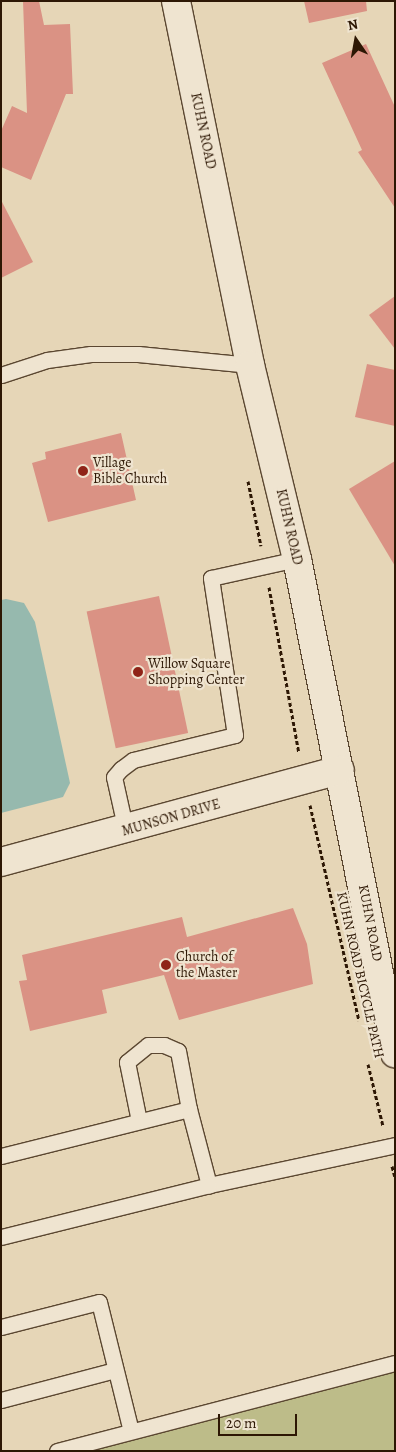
<!DOCTYPE html>
<html>
<head>
<meta charset="utf-8">
<style>
  body { margin:0 }
  #map { position:relative; width:396px; height:1452px; overflow:hidden; background:#e6d6b7; font-family:Alegreya,serif }
  div>[style] { position:absolute }
  .green>* { inset:0; background:#bdbc89 }
  .water>* { inset:0; background:#96b9ae }
  .building>* { inset:0; background:#da9284; transform-origin:0 0 }
  .path>* { height:3px; margin-top:-1.5px; transform-origin:0; background:repeating-linear-gradient(90deg,#2d1704 0 4px,transparent 0 6.5px) }
  .roads { filter:drop-shadow(1px 0 #5b4731) drop-shadow(-1px 0 #5b4731) drop-shadow(0 1px #5b4731) drop-shadow(0 -1px #5b4731) }
  .service>* { height:15px; margin:-7.5px; padding:0 7.5px; transform-origin:7.5px; border-radius:7.5px; background:#efe4d0 }
  .minor>* { height:28px; margin:-14px; padding:0 14px; transform-origin:14px; border-radius:14px; background:#efe4d0 }
  .dots>* { width:14px; height:14px; translate:-50% -50%; box-sizing:border-box; border:2px solid #efe4d0; border-radius:50% }
  span { translate:-50% -50%; white-space:nowrap; text-align:center; line-height:1.15; -webkit-text-stroke:4.5px #efe4d0; paint-order:stroke }
  .street-label { font-size:14px; color:#2d1704 }
  .poi-label { font-size:14px; color:#2d1704 }
  .left { translate:0 -50%; text-align:left }
  .frame { position:absolute; inset:0; border:2px solid #2d1704; pointer-events:none }
  .north { position:absolute; left:331px; top:15px; width:50px; height:50px; -webkit-text-stroke:4px #efe4d0; paint-order:stroke; rotate:348deg; font-size:14px; font-weight:700; line-height:20px; text-align:center; color:#2d1704 }
  .north::after { content:''; display:block; margin:auto; width:18px; height:22px; background:#2d1704; clip-path:polygon(50% 0,100% 100%,50% 72%,0 100%) }
  .scale { position:absolute; left:218px; top:1414px; width:79px; height:22px; box-sizing:border-box; border:2px solid #2d1704; border-top:0; padding-left:6px; font-size:15px; line-height:18px; white-space:nowrap; color:#2d1704; -webkit-text-stroke:4px #efe4d0; paint-order:stroke }
</style>
</head>
<body>
<div id="map">
  <div class="green">
    <i style="clip-path:polygon(395px 1370px,395px 1451px,86px 1451px)"></i>
  </div>
  <div class="water">
    <i style="clip-path:polygon(6px 599px,24px 603px,35px 622px,70px 783px,63px 797px,1px 813px,1px 600px)"></i>
  </div>
  <div class="building">
    <i style="clip-path:polygon(23px 1px,39px 1px,44px 25px,70px 24px,73px 94px,66px 94px,31px 180px,1px 167px,1px 131px,12px 106px,27px 113px)"></i>
    <i style="clip-path:polygon(304px 1px,366px 1px,367px 11px,309px 23px)"></i>
    <i style="clip-path:polygon(366px 44px,395px 107px,395px 208px,358px 152px,362px 150px,322px 63px)"></i>
    <i style="clip-path:polygon(1px 200px,33px 262px,1px 278px)"></i>
    <i style="clip-path:polygon(395px 296px,395px 349px,369px 315px)"></i>
    <i style="clip-path:polygon(367px 364px,395px 370px,395px 426px,355px 417px)"></i>
    <i style="clip-path:polygon(121px 433px,136px 500px,48px 522px,32px 463px,46px 459px,45px 452px)"></i>
    <i style="clip-path:polygon(395px 461px,395px 566px,349px 489px)"></i>
    <i style="left:159px;top:596px;width:140px;height:74px;rotate:78deg"></i>
    <i style="clip-path:polygon(293px 908px,307px 944px,313px 984px,179px 1020px,164px 975px,102px 990px,107px 1013px,30px 1031px,19px 981px,27px 980px,22px 955px,182px 917px,187px 937px)"></i>
  </div>
  <div class="path">
    <i style="left:248px;top:481px;width:66px;rotate:78.7deg"></i>
    <i style="left:269px;top:587px;width:169px;rotate:79.8deg"></i>
    <i style="left:310px;top:805px;width:221px;rotate:77.2deg"></i>
    <i style="left:368px;top:1064px;width:64px;rotate:76.4deg"></i>
    <i style="left:392px;top:1166px;width:11px;rotate:75deg"></i>
  </div>
  <div class="roads">
    <div class="service">
      <i style="left:1px;top:375px;width:48px;rotate:-18.1deg"></i>
      <i style="left:47px;top:360px;width:44px;rotate:-7.8deg"></i>
      <i style="left:91px;top:354px;width:47px"></i>
      <i style="left:138px;top:354px;width:113px;rotate:5.6deg"></i>
      <i style="left:126px;top:831px;width:55px;rotate:-102.5deg"></i>
      <i style="left:114px;top:777px;width:11px;rotate:-49deg"></i>
      <i style="left:121px;top:769px;width:15px;rotate:-37deg"></i>
      <i style="left:133px;top:760px;width:105px;rotate:-13.8deg"></i>
      <i style="left:235px;top:735px;width:159px;rotate:-98.7deg"></i>
      <i style="left:211px;top:578px;width:88px;rotate:-12.5deg"></i>
      <i style="left:139px;top:1121px;width:60px;rotate:-101.5deg"></i>
      <i style="left:127px;top:1062px;width:27px;rotate:-39deg"></i>
      <i style="left:148px;top:1045px;width:16px"></i>
      <i style="left:164px;top:1045px;width:15px;rotate:23deg"></i>
      <i style="left:178px;top:1051px;width:59px;rotate:79.3deg"></i>
      <i style="left:1px;top:1156px;width:194px;rotate:-14deg"></i>
      <i style="left:189px;top:1109px;width:79px;rotate:75.3deg"></i>
      <i style="left:209px;top:1185px;width:190px;rotate:-12.1deg"></i>
      <i style="left:1px;top:1237px;width:214px;rotate:-14deg"></i>
      <i style="left:1px;top:1327px;width:101px;rotate:-14.3deg"></i>
      <i style="left:99px;top:1302px;width:133px;rotate:76.1deg"></i>
      <i style="left:1px;top:1400px;width:118px;rotate:-14.7deg"></i>
      <i style="left:57px;top:1451px;width:349px;rotate:-14.6deg"></i>
    </div>
    <div class="minor">
      <i style="left:176px;top:1px;width:371px;rotate:78.5deg"></i>
      <i style="left:250px;top:365px;width:200px;rotate:76.4deg"></i>
      <i style="left:297px;top:559px;width:504px;rotate:78.78deg"></i>
      <i style="left:1px;top:862px;width:351px;rotate:-15.2deg"></i>
    </div>
  </div>
  <div class="dots">
    <i style="left:83px;top:471px;background:#8f2418"></i>
    <i style="left:138px;top:672px;background:#8f2418"></i>
    <i style="left:166px;top:965px;background:#8f2418"></i>
  </div>
  <div class="street-label">
    <span style="left:203px;top:131px;rotate:78deg">KUHN ROAD</span>
    <span style="left:289px;top:527px;rotate:77deg">KUHN ROAD</span>
    <span style="left:171px;top:818px;rotate:-16deg">MUNSON DRIVE</span>
    <span style="left:370px;top:923px;rotate:79deg">KUHN ROAD</span>
    <span style="left:360px;top:975px;rotate:77deg">KUHN ROAD BICYCLE PATH</span>
  </div>
  <div class="poi-label">
    <span class="left" style="left:93px;top:471px">Village<br>Bible Church</span>
    <span class="left" style="left:148px;top:672px">Willow Square<br>Shopping Center</span>
    <span class="left" style="left:176px;top:965px">Church of<br>the Master</span>
  </div>
  <div class="frame"></div>
  <div class="north">N</div>
  <div class="scale">20 m</div>
</div>
</body>
</html>
